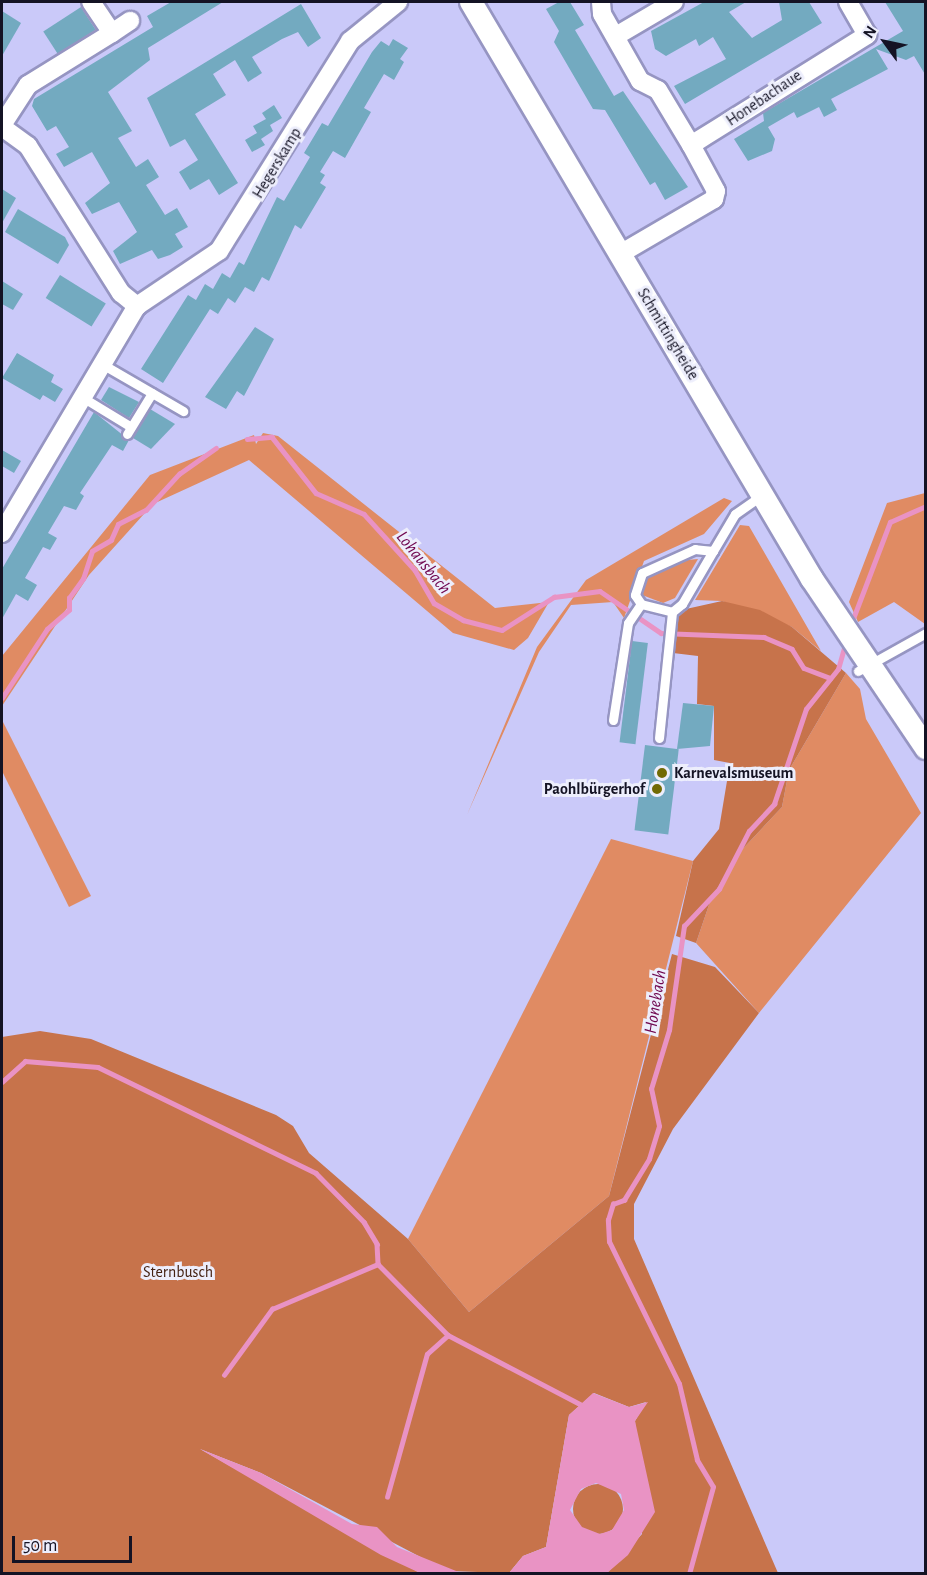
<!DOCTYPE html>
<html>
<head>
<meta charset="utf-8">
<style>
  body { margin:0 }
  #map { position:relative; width:927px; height:1575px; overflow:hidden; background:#cac9f9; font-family:"Alegreya Sans",sans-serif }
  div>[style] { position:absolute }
  .green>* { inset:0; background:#e08b63 }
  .forest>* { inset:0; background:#c7734b }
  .round { border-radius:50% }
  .water>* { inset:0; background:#e993c4 }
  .stream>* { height:4.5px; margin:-2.25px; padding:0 2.25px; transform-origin:2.25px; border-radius:2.25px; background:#e993c4 }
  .building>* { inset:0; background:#73aac0; transform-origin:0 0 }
  .roads { filter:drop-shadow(2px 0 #9695c2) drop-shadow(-2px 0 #9695c2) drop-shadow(0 2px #9695c2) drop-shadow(0 -2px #9695c2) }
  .service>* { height:9px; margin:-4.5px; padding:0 4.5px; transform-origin:4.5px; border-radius:4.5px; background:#fff }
  .minor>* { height:18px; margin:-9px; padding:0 9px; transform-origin:9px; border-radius:9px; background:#fff }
  .tertiary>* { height:22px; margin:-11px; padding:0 11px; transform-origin:11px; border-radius:11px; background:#fff }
  .dots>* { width:16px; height:16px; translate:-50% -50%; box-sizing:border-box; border:3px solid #edeefc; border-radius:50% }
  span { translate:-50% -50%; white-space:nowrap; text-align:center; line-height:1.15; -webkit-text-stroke:6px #edeefc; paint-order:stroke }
  .street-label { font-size:16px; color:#141324 }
  .poi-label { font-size:16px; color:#141324; font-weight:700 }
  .left { translate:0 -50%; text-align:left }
  .right { translate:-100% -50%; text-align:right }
  .park-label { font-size:16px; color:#442111 }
  .water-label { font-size:18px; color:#6f064f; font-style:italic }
  .frame { position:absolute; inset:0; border:3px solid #141324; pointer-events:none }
  .north { position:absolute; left:855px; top:12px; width:60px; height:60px; -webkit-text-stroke:4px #edeefc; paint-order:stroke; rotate:303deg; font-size:16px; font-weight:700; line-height:24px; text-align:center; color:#141324 }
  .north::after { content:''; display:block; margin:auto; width:21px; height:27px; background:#141324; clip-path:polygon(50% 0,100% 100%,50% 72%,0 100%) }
  .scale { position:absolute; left:12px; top:1536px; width:120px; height:27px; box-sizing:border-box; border:3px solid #141324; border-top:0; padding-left:8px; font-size:18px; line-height:21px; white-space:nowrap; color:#141324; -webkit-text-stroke:4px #edeefc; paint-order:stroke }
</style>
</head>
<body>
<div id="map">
  <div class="green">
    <i style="clip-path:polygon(263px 433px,278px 436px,495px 608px,549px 602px,528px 638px,514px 650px,453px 633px,249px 460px,153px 504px,89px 575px,2px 706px,2px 656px,150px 475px,254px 435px,256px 444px)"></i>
    <i style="clip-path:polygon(925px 493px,925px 624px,894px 602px,858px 622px,849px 602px,887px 503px)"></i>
    <i style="clip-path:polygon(724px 498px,732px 501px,704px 534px,644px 561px,624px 618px,613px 602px,571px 605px,539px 652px,467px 815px,537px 647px,586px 580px)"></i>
    <i style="clip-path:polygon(740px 525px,749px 526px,821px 651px,792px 627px,722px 601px,695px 600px)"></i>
    <i style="clip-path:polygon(698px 559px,675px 598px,663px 603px,642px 595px,645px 578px,677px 561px)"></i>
    <i style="clip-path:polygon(846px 673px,860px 689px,866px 719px,921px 813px,759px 1013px,696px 943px,711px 899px,737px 855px,782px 807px,789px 770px)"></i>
    <i style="clip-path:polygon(2px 720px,91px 896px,69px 907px,2px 771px)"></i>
    <i style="clip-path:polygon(611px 839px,693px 861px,609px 1196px,469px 1312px,408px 1239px)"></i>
  </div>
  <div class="forest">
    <i style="clip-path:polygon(722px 601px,760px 610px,792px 627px,846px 673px,789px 770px,782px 807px,737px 855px,711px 899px,696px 943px,676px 936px,693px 861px,719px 829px,730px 763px,714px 760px,714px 706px,697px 704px,698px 656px,673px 653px,677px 611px)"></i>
    <i style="clip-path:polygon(672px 954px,715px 967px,759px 1013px,673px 1129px,634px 1204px,634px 1239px,778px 1573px,607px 1573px,642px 1534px,635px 1421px,646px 1402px,629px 1407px,594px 1393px,569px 1415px,546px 1547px,523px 1556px,509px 1573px,447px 1571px,261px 1473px,200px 1449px,420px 1573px,2px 1574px,2px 1037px,40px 1031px,91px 1039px,276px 1115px,293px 1126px,309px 1153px,408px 1239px,469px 1312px,609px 1196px)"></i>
    <i class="round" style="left:573px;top:1484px;width:50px;height:50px"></i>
  </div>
  <div class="water">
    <i style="clip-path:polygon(evenodd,593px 1393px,629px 1407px,648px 1402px,635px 1421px,655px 1512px,628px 1555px,607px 1573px,509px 1573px,523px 1556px,546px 1547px,569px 1415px,593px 1393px,596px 1483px,621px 1494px,624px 1510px,612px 1530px,600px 1534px,582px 1527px,570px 1510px,581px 1489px,596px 1483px)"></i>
    <i style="clip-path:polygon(200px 1449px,261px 1473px,352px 1524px,377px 1527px,397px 1547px,461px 1573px,420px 1573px,381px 1555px)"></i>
  </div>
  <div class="stream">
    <i style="left:247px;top:439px;width:25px;rotate:-5deg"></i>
    <i style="left:272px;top:437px;width:71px;rotate:51.8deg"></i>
    <i style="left:316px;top:493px;width:52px;rotate:23.6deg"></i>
    <i style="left:364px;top:514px;width:76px;rotate:47.7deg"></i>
    <i style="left:415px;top:570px;width:38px;rotate:60deg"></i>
    <i style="left:434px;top:603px;width:34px;rotate:30deg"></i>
    <i style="left:463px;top:620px;width:40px;rotate:14.4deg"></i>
    <i style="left:502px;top:630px;width:62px;rotate:-32.4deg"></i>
    <i style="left:554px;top:597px;width:46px;rotate:-7.4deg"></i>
    <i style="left:600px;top:591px;width:74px;rotate:34.5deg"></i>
    <i style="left:661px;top:633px;width:103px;rotate:2.2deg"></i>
    <i style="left:764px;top:637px;width:30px;rotate:23deg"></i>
    <i style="left:792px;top:649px;width:22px;rotate:58deg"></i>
    <i style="left:804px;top:668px;width:28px;rotate:21deg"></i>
    <i style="left:851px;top:624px;width:109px;rotate:-69.1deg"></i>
    <i style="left:890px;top:522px;width:39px;rotate:-24deg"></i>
    <i style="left:2px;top:698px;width:82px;rotate:-56.9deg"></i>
    <i style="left:47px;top:629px;width:29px;rotate:-41deg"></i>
    <i style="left:69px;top:610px;width:12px;rotate:-90deg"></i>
    <i style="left:69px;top:598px;width:24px;rotate:-54deg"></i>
    <i style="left:83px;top:579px;width:29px;rotate:-72deg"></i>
    <i style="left:92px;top:551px;width:22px;rotate:-30deg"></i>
    <i style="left:111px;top:540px;width:17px;rotate:-66deg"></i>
    <i style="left:118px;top:524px;width:31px;rotate:-27deg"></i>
    <i style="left:146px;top:510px;width:49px;rotate:-47.5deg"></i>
    <i style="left:179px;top:474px;width:45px;rotate:-35.1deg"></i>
    <i style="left:2px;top:1082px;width:31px;rotate:-42deg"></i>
    <i style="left:25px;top:1061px;width:73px;rotate:4.7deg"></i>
    <i style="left:98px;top:1067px;width:242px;rotate:25.9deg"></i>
    <i style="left:316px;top:1173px;width:69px;rotate:45.6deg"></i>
    <i style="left:364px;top:1222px;width:26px;rotate:59deg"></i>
    <i style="left:377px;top:1244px;width:20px;rotate:87deg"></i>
    <i style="left:378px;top:1264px;width:100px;rotate:45.4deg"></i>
    <i style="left:448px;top:1335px;width:149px;rotate:27.6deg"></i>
    <i style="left:224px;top:1375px;width:82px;rotate:-54deg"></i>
    <i style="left:272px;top:1309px;width:115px;rotate:-23deg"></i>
    <i style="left:387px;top:1497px;width:148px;rotate:-74.4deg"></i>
    <i style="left:427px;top:1354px;width:28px;rotate:-42deg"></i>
    <i style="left:689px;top:1574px;width:90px;rotate:-74.6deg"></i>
    <i style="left:713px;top:1487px;width:31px;rotate:-121deg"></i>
    <i style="left:697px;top:1460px;width:78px;rotate:-103.3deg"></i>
    <i style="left:679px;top:1384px;width:158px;rotate:-116.2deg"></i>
    <i style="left:609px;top:1242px;width:22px;rotate:-93deg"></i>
    <i style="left:608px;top:1220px;width:17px;rotate:-73deg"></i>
    <i style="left:613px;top:1204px;width:12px;rotate:-20deg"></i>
    <i style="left:624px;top:1200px;width:48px;rotate:-58.6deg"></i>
    <i style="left:649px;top:1159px;width:34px;rotate:-73deg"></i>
    <i style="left:659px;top:1126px;width:38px;rotate:-102deg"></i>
    <i style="left:651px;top:1089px;width:62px;rotate:-73deg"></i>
    <i style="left:669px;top:1030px;width:105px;rotate:-81.8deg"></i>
    <i style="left:684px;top:926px;width:51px;rotate:-46.6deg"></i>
    <i style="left:719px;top:889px;width:65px;rotate:-62.7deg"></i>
    <i style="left:749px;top:831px;width:37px;rotate:-47deg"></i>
    <i style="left:774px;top:804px;width:100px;rotate:-71.4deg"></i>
    <i style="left:806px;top:709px;width:51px;rotate:-51.3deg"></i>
    <i style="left:838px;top:669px;width:29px;rotate:-74deg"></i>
  </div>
  <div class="building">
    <i style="clip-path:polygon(171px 2px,223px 2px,148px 48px,150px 60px,108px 92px,132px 131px,118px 138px,136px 167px,148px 159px,159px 177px,146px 185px,165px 215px,177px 208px,188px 227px,175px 234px,183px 247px,170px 255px,158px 259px,152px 250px,120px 264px,113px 251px,137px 232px,119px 202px,92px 214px,85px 203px,110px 183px,92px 152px,64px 167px,56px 154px,69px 147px,56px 126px,47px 131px,32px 106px,34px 99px,153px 27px,147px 16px)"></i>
    <i style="clip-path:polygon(559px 2px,570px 2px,584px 25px,575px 30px,614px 96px,623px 91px,688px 187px,665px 200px,655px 182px,650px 185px,605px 110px,593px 109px,554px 42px,559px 31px,546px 9px)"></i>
    <i style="clip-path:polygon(704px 2px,746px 2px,729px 12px,752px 38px,782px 20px,779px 2px,809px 2px,822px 23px,685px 104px,674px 86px,726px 59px,713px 37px,699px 46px,696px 39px,666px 56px,655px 49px,651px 31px)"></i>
    <i style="clip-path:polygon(885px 2px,926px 2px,926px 76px,914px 56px,906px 60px,876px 49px,888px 69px,831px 99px,837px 110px,824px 117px,819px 107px,797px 118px,794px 112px,768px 127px,775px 139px,772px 151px,748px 161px,734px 139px,764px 121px,763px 113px,903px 31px)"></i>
    <i style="clip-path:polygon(301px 4px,321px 38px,308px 47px,298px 32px,282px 39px,252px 57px,262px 73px,248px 82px,235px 60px,213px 74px,226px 95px,195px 114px,238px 183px,219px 195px,209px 179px,190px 190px,179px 172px,198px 160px,185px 139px,170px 147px,147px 98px)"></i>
    <i style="left:81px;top:7px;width:27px;height:45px;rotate:57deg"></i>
    <i style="clip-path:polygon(2px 11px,21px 23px,2px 56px)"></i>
    <i style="clip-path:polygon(393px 39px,408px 48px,400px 59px,404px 62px,394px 80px,384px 74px,364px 108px,371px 112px,345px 158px,333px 151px,320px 172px,325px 175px,320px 183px,326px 187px,301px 229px,295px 225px,269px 281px,262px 277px,254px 292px,245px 287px,235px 303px,228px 298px,218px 314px,210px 309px,163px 383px,141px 369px,188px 295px,196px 300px,205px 284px,213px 289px,222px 273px,230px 278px,239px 262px,244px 265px,277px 197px,284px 201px,310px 157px,304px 153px,322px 123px,328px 126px,372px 52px,381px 41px,389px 46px)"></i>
    <i style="clip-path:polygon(274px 105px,282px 118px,270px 125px,273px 131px,261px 139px,265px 145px,252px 152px,245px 140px,257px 133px,253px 126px,266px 119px,262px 113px)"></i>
    <i style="clip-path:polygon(2px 189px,16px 198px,2px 223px)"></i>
    <i style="clip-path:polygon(18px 209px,65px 237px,69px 245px,58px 264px,5px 232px)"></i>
    <i style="left:60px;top:275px;width:54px;height:27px;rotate:32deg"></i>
    <i style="clip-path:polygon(2px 281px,23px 294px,13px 310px,2px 304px)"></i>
    <i style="clip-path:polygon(255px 327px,274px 339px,244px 396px,237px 391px,226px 409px,205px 397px)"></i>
    <i style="clip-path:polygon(17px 353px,54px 375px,51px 382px,63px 389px,55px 402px,43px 395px,40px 400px,2px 378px)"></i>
    <i style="clip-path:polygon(109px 387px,139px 402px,129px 418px,101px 400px)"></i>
    <i style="clip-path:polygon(150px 409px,175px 424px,151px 449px,133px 438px)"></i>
    <i style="clip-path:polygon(94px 412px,129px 440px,123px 451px,112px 445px,80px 493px,84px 496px,76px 510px,64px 506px,48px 533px,57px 538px,50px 550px,43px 547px,25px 578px,37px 585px,28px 601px,16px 594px,2px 619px,2px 569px)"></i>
    <i style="clip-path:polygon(2px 450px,21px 461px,14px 473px,2px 466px)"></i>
    <i style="left:632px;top:641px;width:16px;height:102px;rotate:7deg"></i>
    <i style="clip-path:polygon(683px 703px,714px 706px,710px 746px,677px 749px)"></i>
    <i style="left:645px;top:745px;width:34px;height:86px;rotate:7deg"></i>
  </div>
  <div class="roads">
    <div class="service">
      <i style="left:102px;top:364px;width:94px;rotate:30.1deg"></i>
      <i style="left:82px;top:397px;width:54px;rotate:31.3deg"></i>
      <i style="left:127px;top:434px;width:48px;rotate:-58.6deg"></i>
      <i style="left:713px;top:551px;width:18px;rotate:-174deg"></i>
      <i style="left:695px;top:549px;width:58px;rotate:155.6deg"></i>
      <i style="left:642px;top:573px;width:23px;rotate:108deg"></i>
      <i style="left:635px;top:595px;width:11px;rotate:56deg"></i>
      <i style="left:641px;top:604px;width:32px;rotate:14deg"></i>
      <i style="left:672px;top:612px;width:13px;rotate:-39deg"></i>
      <i style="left:682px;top:604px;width:61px;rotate:-59.7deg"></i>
      <i style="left:713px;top:551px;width:43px;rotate:-59.3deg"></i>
      <i style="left:735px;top:514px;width:32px;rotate:-35deg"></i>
      <i style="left:858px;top:671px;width:78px;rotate:-29.2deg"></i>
      <i style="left:613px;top:720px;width:98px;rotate:-81.2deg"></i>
      <i style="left:628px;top:623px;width:23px;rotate:-56deg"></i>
      <i style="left:659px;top:738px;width:127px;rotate:-84.1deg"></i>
    </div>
    <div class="minor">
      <i style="left:601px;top:2px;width:12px;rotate:85deg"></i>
      <i style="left:602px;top:14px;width:77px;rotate:60.4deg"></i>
      <i style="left:640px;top:81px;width:20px;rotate:27deg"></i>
      <i style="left:658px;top:90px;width:64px;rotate:59deg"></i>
      <i style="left:112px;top:33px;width:22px;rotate:-34deg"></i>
      <i style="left:616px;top:36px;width:67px;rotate:-30.4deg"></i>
      <i style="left:2px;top:125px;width:48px;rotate:-57deg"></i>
      <i style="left:28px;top:85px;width:99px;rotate:-31.8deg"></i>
      <i style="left:112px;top:33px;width:37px;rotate:-124deg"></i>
      <i style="left:2px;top:127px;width:32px;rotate:36deg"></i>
      <i style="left:28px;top:146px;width:174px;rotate:57.7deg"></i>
      <i style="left:121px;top:293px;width:21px;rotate:39deg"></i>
      <i style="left:620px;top:254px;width:109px;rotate:-30.3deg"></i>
      <i style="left:714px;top:199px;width:8px;rotate:-76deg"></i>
      <i style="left:716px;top:191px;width:52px;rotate:-118.5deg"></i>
      <i style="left:691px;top:145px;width:208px;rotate:-32deg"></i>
      <i style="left:867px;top:35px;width:38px;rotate:-120deg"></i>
      <i style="left:2px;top:533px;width:264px;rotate:-59.3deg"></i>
      <i style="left:137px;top:306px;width:99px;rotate:-33.9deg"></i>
      <i style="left:219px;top:251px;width:248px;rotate:-58deg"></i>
      <i style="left:350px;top:41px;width:62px;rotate:-39.1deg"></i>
    </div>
    <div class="tertiary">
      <i style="left:471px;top:2px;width:670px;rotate:59.42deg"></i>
      <i style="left:812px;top:579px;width:204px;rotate:56deg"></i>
    </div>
  </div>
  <div class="dots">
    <i style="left:662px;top:773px;background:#716a04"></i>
    <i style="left:657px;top:789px;background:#716a04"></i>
  </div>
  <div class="street-label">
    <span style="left:764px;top:98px;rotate:-34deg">Honebachaue</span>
    <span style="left:277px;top:163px;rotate:-59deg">Hegerskamp</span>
    <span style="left:668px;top:334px;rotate:59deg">Schmittingheide</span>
  </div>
  <div class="poi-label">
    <span class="left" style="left:674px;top:773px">Karnevalsmuseum</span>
    <span class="right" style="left:645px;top:789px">Paohlbürgerhof</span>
  </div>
  <div class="park-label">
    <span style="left:178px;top:1272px">Sternbusch</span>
  </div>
  <div class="water-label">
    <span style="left:423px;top:563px;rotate:51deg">Lohausbach</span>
    <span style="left:656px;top:1002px;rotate:-81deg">Honebach</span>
  </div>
  <div class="frame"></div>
  <div class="north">N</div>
  <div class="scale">50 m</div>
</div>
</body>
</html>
